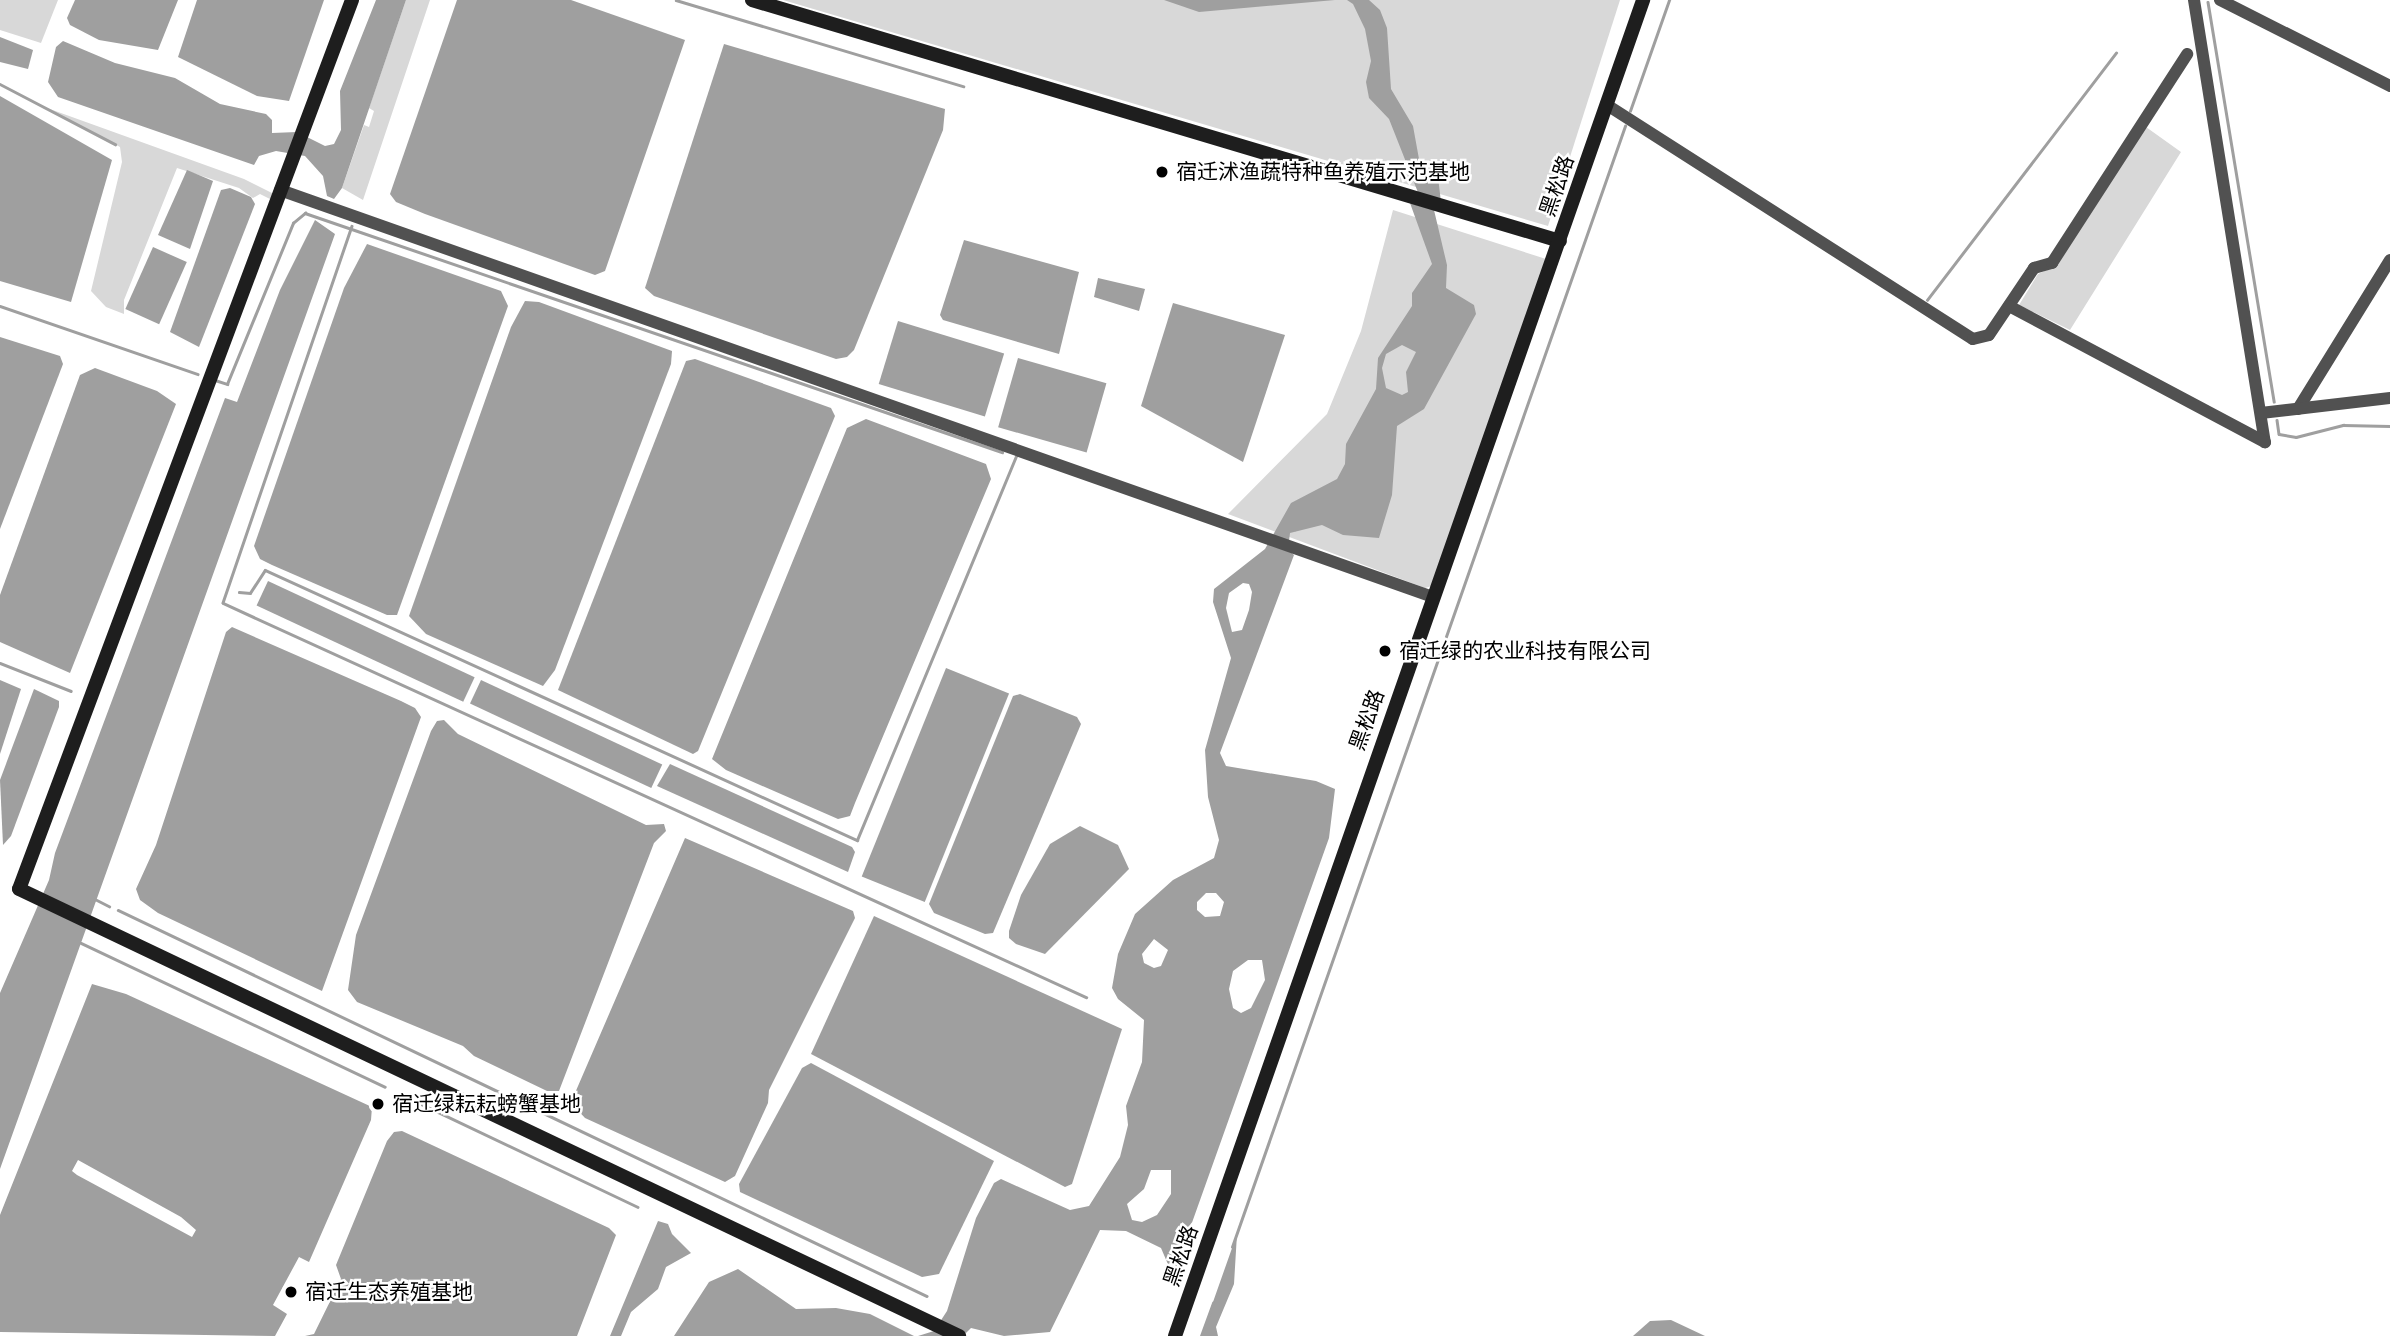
<!DOCTYPE html>
<html>
<head>
<meta charset="utf-8">
<style>
  body { margin:0 }
  #map { position:relative; width:2390px; height:1336px; overflow:hidden; background:#fff; font-family:Poppins,"Noto Sans SC",sans-serif }
  div>[style] { position:absolute }
  .green>* { inset:0; background:#d8d8d8 }
  .water>* { inset:0; background:#9f9f9f; transform-origin:0 0 }
  .stream>* { height:2.5px; margin:-1.25px; padding:0 1.25px; transform-origin:1.25px; border-radius:1.25px; background:#9f9f9f }
  .street>* { height:12px; margin:-6px; padding:0 6px; transform-origin:6px; border-radius:6px; background:#515151 }
  .secondary>* { height:14px; margin:-7px; padding:0 7px; transform-origin:7px; border-radius:7px; background:#1e1e1e }
  .dots>* { width:19px; height:19px; translate:-50% -50%; box-sizing:border-box; border:4px solid #fff; border-radius:50% }
  span { translate:-50% -50%; white-space:nowrap; text-align:center; line-height:1.15; -webkit-text-stroke:5px #fff; paint-order:stroke }
  .poi-label { font-size:21px; color:#000 }
  .left { translate:0 -50%; text-align:left }
  .street-label { font-size:21px; color:#000 }
</style>
</head>
<body>
<div id="map">
  <div class="green">
    <i style="clip-path:polygon(0 0,58px 0,41px 43px,0 30px)"></i>
    <i style="clip-path:polygon(406px 0,430px 0,363px 200px,342px 188px,364px 125px,369px 127px,374px 111px,369px 108px)"></i>
    <i style="clip-path:polygon(783px 0,1620px 0,1548px 226px)"></i>
    <i style="clip-path:polygon(47px 108px,244px 179px,274px 194px,270px 199px,260px 194px,253px 198px,239px 188px,177px 168px,124px 300px,124px 314px,106px 307px,91px 291px,122px 162px,120px 147px)"></i>
    <i style="clip-path:polygon(2146px 127px,2181px 152px,2070px 330px,2019px 305px,2038px 274px,2056px 266px)"></i>
    <i style="clip-path:polygon(1393px 210px,1546px 259px,1432px 586px,1425px 588px,1228px 514px,1327px 414px,1361px 331px)"></i>
  </div>
  <div class="water">
    <i style="clip-path:polygon(75px 0,178px 0,158px 50px,99px 40px,70px 25px,67px 18px)"></i>
    <i style="clip-path:polygon(197px 0,324px 0,289px 101px,257px 96px,178px 57px)"></i>
    <i style="clip-path:polygon(376px 0,406px 0,342px 188px,334px 199px,327px 196px,323px 176px,305px 156px,276px 151px,259px 156px,254px 165px,58px 97px,48px 82px,56px 47px,63px 41px,115px 63px,175px 78px,220px 104px,266px 114px,272px 120px,272px 133px,297px 132px,325px 146px,334px 144px,341px 130px,340px 91px)"></i>
    <i style="clip-path:polygon(457px 0,571px 0,685px 40px,605px 271px,595px 275px,425px 214px,396px 202px,390px 194px)"></i>
    <i style="clip-path:polygon(1164px 0,1335px 0,1199px 12px)"></i>
    <i style="clip-path:polygon(1347px 0,1369px 0,1380px 10px,1387px 28px,1391px 89px,1413px 126px,1421px 170px,1438px 177px,1441px 202px,1419px 195px,1389px 119px,1369px 98px,1366px 82px,1371px 61px,1365px 29px,1353px 4px)"></i>
    <i style="clip-path:polygon(0 37px,33px 50px,28px 69px,0 62px)"></i>
    <i style="clip-path:polygon(724px 44px,945px 109px,943px 130px,854px 350px,847px 357px,836px 359px,654px 296px,645px 288px)"></i>
    <i style="clip-path:polygon(0 96px,112px 160px,71px 302px,0 281px)"></i>
    <i style="clip-path:polygon(187px 170px,213px 181px,190px 249px,158px 235px)"></i>
    <i style="clip-path:polygon(230px 188px,251px 197px,255px 204px,199px 347px,170px 332px,221px 190px)"></i>
    <i style="clip-path:polygon(evenodd,1410px 203px,1434px 210px,1447px 265px,1446px 288px,1474px 305px,1476px 314px,1424px 409px,1397px 426px,1392px 495px,1379px 538px,1343px 535px,1322px 525px,1290px 533px,1288px 549px,1294px 555px,1220px 753px,1226px 766px,1316px 781px,1335px 789px,1329px 838px,1173px 1276px,1161px 1248px,1126px 1231px,1100px 1230px,1050px 1332px,1004px 1336px,971px 1328px,963px 1336px,918px 1336px,934px 1331px,947px 1311px,976px 1218px,994px 1183px,1001px 1179px,1070px 1210px,1089px 1206px,1120px 1157px,1128px 1125px,1126px 1106px,1142px 1062px,1144px 1020px,1118px 999px,1112px 988px,1118px 954px,1135px 914px,1173px 880px,1214px 858px,1219px 840px,1208px 797px,1205px 750px,1231px 658px,1213px 602px,1214px 589px,1265px 549px,1291px 503px,1337px 479px,1345px 464px,1346px 444px,1376px 389px,1378px 358px,1412px 306px,1412px 293px,1432px 264px,1410px 203px,1402px 345px,1416px 352px,1406px 372px,1408px 392px,1402px 395px,1386px 388px,1382px 368px,1386px 354px,1402px 345px,1410px 203px,1243px 583px,1249px 584px,1252px 592px,1249px 610px,1242px 630px,1232px 632px,1226px 608px,1229px 593px,1243px 583px,1410px 203px,1206px 893px,1216px 893px,1224px 902px,1220px 916px,1205px 917px,1197px 910px,1197px 902px,1206px 893px,1410px 203px,1154px 939px,1168px 950px,1161px 966px,1154px 968px,1144px 963px,1142px 954px,1154px 939px,1410px 203px,1248px 960px,1262px 960px,1265px 980px,1251px 1008px,1241px 1013px,1233px 1008px,1229px 989px,1233px 971px,1248px 960px,1410px 203px,1151px 1170px,1171px 1170px,1171px 1194px,1157px 1215px,1142px 1222px,1132px 1220px,1127px 1204px,1144px 1189px,1151px 1170px)"></i>
    <i style="clip-path:polygon(315px 220px,335px 234px,0 1169px,0 993px,49px 880px,55px 853px,225px 398px,237px 402px,280px 290px)"></i>
    <i style="clip-path:polygon(964px 240px,1079px 272px,1059px 354px,943px 320px,940px 315px)"></i>
    <i style="clip-path:polygon(367px 244px,501px 291px,508px 306px,397px 615px,387px 615px,272px 565px,260px 559px,254px 546px,344px 288px)"></i>
    <i style="left:153px;top:247px;width:37px;height:68px;rotate:24deg"></i>
    <i style="clip-path:polygon(1098px 278px,1145px 289px,1139px 311px,1094px 297px)"></i>
    <i style="clip-path:polygon(525px 301px,539px 302px,672px 351px,671px 364px,555px 670px,543px 686px,426px 634px,409px 616px,511px 327px)"></i>
    <i style="clip-path:polygon(1173px 303px,1285px 335px,1243px 462px,1141px 406px)"></i>
    <i style="left:898px;top:321px;width:111px;height:66px;rotate:17deg"></i>
    <i style="clip-path:polygon(0 337px,60px 356px,63px 364px,0 529px)"></i>
    <i style="left:1018px;top:358px;width:92px;height:72px;rotate:16deg"></i>
    <i style="clip-path:polygon(695px 359px,831px 408px,835px 416px,698px 751px,693px 754px,558px 690px,686px 361px)"></i>
    <i style="clip-path:polygon(95px 368px,157px 391px,176px 404px,70px 673px,0 642px,0 595px,80px 375px)"></i>
    <i style="clip-path:polygon(866px 419px,986px 464px,991px 479px,855px 803px,850px 816px,838px 819px,726px 770px,712px 759px,847px 428px)"></i>
    <i style="left:268px;top:581px;width:228px;height:27px;rotate:25deg"></i>
    <i style="clip-path:polygon(232px 627px,401px 701px,415px 708px,421px 717px,322px 991px,158px 913px,140px 900px,136px 889px,156px 845px,226px 632px)"></i>
    <i style="left:946px;top:668px;width:68px;height:225px;rotate:22deg"></i>
    <i style="clip-path:polygon(0 680px,21px 689px,0 754px)"></i>
    <i style="left:481px;top:680px;width:200px;height:26px;rotate:25deg"></i>
    <i style="clip-path:polygon(34px 689px,59px 701px,59px 707px,11px 836px,3px 845px,0 780px)"></i>
    <i style="clip-path:polygon(1020px 694px,1077px 717px,1081px 724px,993px 933px,985px 934px,934px 913px,929px 904px,1013px 696px)"></i>
    <i style="clip-path:polygon(444px 720px,458px 734px,646px 825px,664px 824px,666px 831px,654px 843px,559px 1091px,547px 1091px,474px 1056px,463px 1046px,357px 1002px,348px 990px,356px 935px,431px 731px,437px 721px)"></i>
    <i style="clip-path:polygon(670px 764px,852px 847px,855px 852px,848px 872px,657px 786px)"></i>
    <i style="clip-path:polygon(1080px 826px,1118px 845px,1129px 869px,1045px 954px,1016px 944px,1009px 938px,1009px 931px,1021px 895px,1050px 844px)"></i>
    <i style="clip-path:polygon(685px 838px,853px 911px,855px 918px,769px 1090px,768px 1103px,735px 1176px,725px 1182px,585px 1118px,574px 1106px,575px 1093px)"></i>
    <i style="clip-path:polygon(874px 916px,1122px 1029px,1072px 1184px,1065px 1187px,811px 1054px)"></i>
    <i style="clip-path:polygon(evenodd,92px 984px,126px 994px,372px 1107px,371px 1120px,309px 1262px,299px 1257px,273px 1305px,287px 1314px,275px 1336px,0 1332px,0 1215px,92px 984px,78px 1160px,181px 1217px,196px 1230px,192px 1237px,77px 1175px,72px 1171px,78px 1160px)"></i>
    <i style="clip-path:polygon(811px 1063px,994px 1161px,939px 1274px,922px 1277px,740px 1192px,739px 1184px,802px 1068px)"></i>
    <i style="clip-path:polygon(402px 1131px,609px 1228px,616px 1235px,577px 1336px,305px 1336px,314px 1334px,341px 1279px,336px 1265px,387px 1141px,394px 1132px)"></i>
    <i style="clip-path:polygon(658px 1221px,668px 1224px,672px 1234px,691px 1253px,666px 1267px,658px 1289px,631px 1312px,621px 1336px,610px 1336px)"></i>
    <i style="clip-path:polygon(1237px 1234px,1234px 1284px,1216px 1327px,1218px 1336px,1201px 1336px)"></i>
    <i style="clip-path:polygon(738px 1269px,796px 1309px,836px 1308px,870px 1314px,914px 1336px,674px 1336px,709px 1282px)"></i>
    <i style="clip-path:polygon(1671px 1320px,1705px 1336px,1633px 1336px,1650px 1321px)"></i>
  </div>
  <div class="stream">
    <i style="left:676px;top:0;width:300px;rotate:16.7deg"></i>
    <i style="left:2208px;top:2px;width:405px;rotate:80.6deg"></i>
    <i style="left:0;top:84px;width:130px;rotate:27.6deg"></i>
    <i style="left:1630px;top:111px;width:118px;rotate:-70.6deg"></i>
    <i style="left:352px;top:226px;width:398px;rotate:108.9deg"></i>
    <i style="left:223px;top:603px;width:949px;rotate:24.54deg"></i>
    <i style="left:1927px;top:300px;width:311px;rotate:-52.6deg"></i>
    <i style="left:0;top:306px;width:209px;rotate:19deg"></i>
    <i style="left:215px;top:380px;width:13px;rotate:18deg"></i>
    <i style="left:227px;top:384px;width:174px;rotate:-67.7deg"></i>
    <i style="left:293px;top:223px;width:16px;rotate:-40deg"></i>
    <i style="left:305px;top:213px;width:737px;rotate:18.93deg"></i>
    <i style="left:2277px;top:420px;width:14px;rotate:82deg"></i>
    <i style="left:2279px;top:434px;width:17px;rotate:10deg"></i>
    <i style="left:2296px;top:437px;width:49px;rotate:-14.3deg"></i>
    <i style="left:2343px;top:425px;width:47px;rotate:1.2deg"></i>
    <i style="left:239px;top:592px;width:11px;rotate:5deg"></i>
    <i style="left:250px;top:593px;width:27px;rotate:-57deg"></i>
    <i style="left:265px;top:570px;width:651px;rotate:24.52deg"></i>
    <i style="left:857px;top:840px;width:415px;rotate:-67.5deg"></i>
    <i style="left:0;top:663px;width:76px;rotate:21.5deg"></i>
    <i style="left:95px;top:899px;width:16px;rotate:27deg"></i>
    <i style="left:118px;top:910px;width:896px;rotate:25.51deg"></i>
    <i style="left:81px;top:943px;width:336px;rotate:25.3deg"></i>
    <i style="left:400px;top:1094px;width:263px;rotate:25.4deg"></i>
    <i style="left:1232px;top:1247px;width:1188px;rotate:-70.68deg"></i>
    <i style="left:1201px;top:1336px;width:35px;rotate:-70deg"></i>
  </div>
  <div class="street">
    <i style="left:2194px;top:0;width:448px;rotate:80.9deg"></i>
    <i style="left:2220px;top:0;width:191px;rotate:26.8deg"></i>
    <i style="left:1607px;top:105px;width:434px;rotate:32.6deg"></i>
    <i style="left:1973px;top:339px;width:16px;rotate:-14deg"></i>
    <i style="left:1989px;top:335px;width:81px;rotate:-56.1deg"></i>
    <i style="left:2034px;top:268px;width:19px;rotate:-16deg"></i>
    <i style="left:2052px;top:263px;width:249px;rotate:-57.1deg"></i>
    <i style="left:280px;top:190px;width:1223px;rotate:19.44deg"></i>
    <i style="left:2009px;top:306px;width:290px;rotate:28deg"></i>
    <i style="left:2298px;top:409px;width:175px;rotate:-58.3deg"></i>
    <i style="left:2261px;top:413px;width:130px;rotate:-6.6deg"></i>
  </div>
  <div class="secondary">
    <i style="left:352px;top:0;width:949px;rotate:110.53deg"></i>
    <i style="left:19px;top:889px;width:1041px;rotate:25.43deg"></i>
    <i style="left:752px;top:0;width:843px;rotate:16.61deg"></i>
    <i style="left:1175px;top:1336px;width:1416px;rotate:-70.69deg"></i>
  </div>
  <div class="dots">
    <i style="left:1162px;top:172px;background:#000"></i>
    <i style="left:1385px;top:651px;background:#000"></i>
    <i style="left:378px;top:1104px;background:#000"></i>
    <i style="left:291px;top:1292px;background:#000"></i>
  </div>
  <div class="poi-label">
    <span class="left" style="left:1176px;top:172px">宿迁沭渔蔬特种鱼养殖示范基地</span>
    <span class="left" style="left:1399px;top:651px">宿迁绿的农业科技有限公司</span>
    <span class="left" style="left:392px;top:1104px">宿迁绿耘耘螃蟹基地</span>
    <span class="left" style="left:305px;top:1292px">宿迁生态养殖基地</span>
  </div>
  <div class="street-label">
    <span style="left:1557px;top:186px;rotate:-71deg">黑松路</span>
    <span style="left:1367px;top:720px;rotate:-70deg">黑松路</span>
    <span style="left:1181px;top:1256px;rotate:-71deg">黑松路</span>
  </div>
</div>
</body>
</html>
